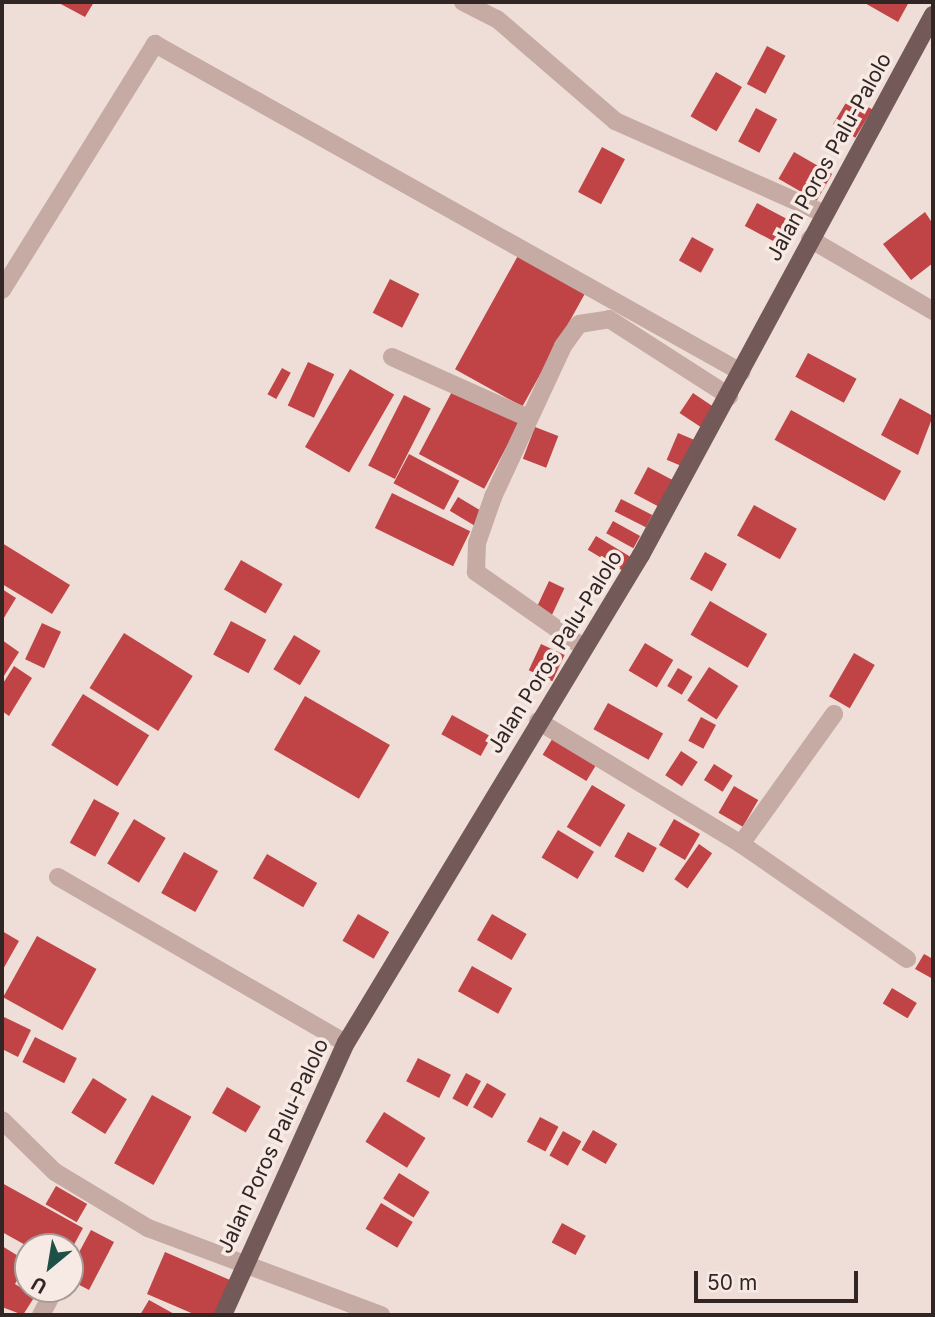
<!DOCTYPE html>
<html>
<head>
<meta charset="utf-8">
<style>
  body { margin:0 }
  #map { position:relative; width:935px; height:1317px; overflow:hidden; background:#efded7; font-family:Inter,sans-serif }
  div>[style] { position:absolute }
  .building>* { inset:0; background:#c04445; transform-origin:0 0 }
  .minor>* { height:18px; margin:-9px; padding:0 9px; transform-origin:9px; border-radius:9px; background:#c6aba4 }
  .primary>* { height:18px; margin:-9px; padding:0 9px; transform-origin:9px; border-radius:9px; background:#735957 }
  span { translate:-50% -50%; white-space:nowrap; text-align:center; line-height:1.15; -webkit-text-stroke:7px #f7e9e3; paint-order:stroke }
  .street-label { font-size:21px; color:#322625 }
  .frame { position:absolute; inset:0; border:4px solid #322625; pointer-events:none }
  .north { position:absolute; left:14px; top:1233px; width:70px; height:70px; box-sizing:border-box; background:#f7e9e3; border:2px solid #a89b97; border-radius:50%; rotate:210deg; font-size:19px; font-weight:700; line-height:28px; text-align:center; color:#322625 }
  .north::after { content:''; display:block; margin:auto; width:24px; height:32px; background:#1d5148; clip-path:polygon(50% 0,100% 100%,50% 72%,0 100%) }
  .scale { position:absolute; left:694px; top:1271px; width:164px; height:32px; box-sizing:border-box; border:4px solid #322625; border-top:0; padding-left:9px; font-size:21px; line-height:24px; white-space:nowrap; color:#322625; -webkit-text-stroke:5px #f7e9e3; paint-order:stroke }
</style>
</head>
<body>
<div id="map">
  <div class="building">
    <i style="clip-path:polygon(57px 2px,94px 2px,85px 17px)"></i>
    <i style="clip-path:polygon(863px 2px,909px 2px,898px 22px)"></i>
    <i style="left:767px;top:46px;width:21px;height:43px;rotate:28deg"></i>
    <i style="left:716px;top:72px;width:30px;height:51px;rotate:30deg"></i>
    <i style="left:850px;top:96px;width:26px;height:33px;rotate:31deg"></i>
    <i style="left:756px;top:108px;width:24px;height:38px;rotate:28deg"></i>
    <i style="left:602px;top:147px;width:26px;height:51px;rotate:28deg"></i>
    <i style="left:794px;top:152px;width:44px;height:31px;rotate:30deg"></i>
    <i style="left:757px;top:203px;width:43px;height:26px;rotate:28deg"></i>
    <i style="clip-path:polygon(925px 212px,933px 224px,933px 263px,911px 280px,883px 244px)"></i>
    <i style="left:692px;top:237px;width:25px;height:27px;rotate:29deg"></i>
    <i style="left:520px;top:252px;width:77px;height:134px;rotate:29deg"></i>
    <i style="left:390px;top:279px;width:33px;height:38px;rotate:27deg"></i>
    <i style="left:808px;top:353px;width:55px;height:27px;rotate:28deg"></i>
    <i style="left:308px;top:362px;width:29px;height:48px;rotate:25deg"></i>
    <i style="left:282px;top:368px;width:10px;height:30px;rotate:29deg"></i>
    <i style="left:350px;top:369px;width:51px;height:90px;rotate:30deg"></i>
    <i style="left:455px;top:386px;width:74px;height:77px;rotate:28deg"></i>
    <i style="left:693px;top:393px;width:29px;height:24px;rotate:34deg"></i>
    <i style="left:404px;top:395px;width:30px;height:79px;rotate:27deg"></i>
    <i style="clip-path:polygon(900px 398px,933px 416px,918px 455px,881px 435px)"></i>
    <i style="left:791px;top:410px;width:126px;height:34px;rotate:29deg"></i>
    <i style="left:535px;top:427px;width:25px;height:34px;rotate:21deg"></i>
    <i style="left:678px;top:433px;width:25px;height:29px;rotate:23deg"></i>
    <i style="left:409px;top:454px;width:57px;height:33px;rotate:28deg"></i>
    <i style="left:648px;top:467px;width:32px;height:30px;rotate:28deg"></i>
    <i style="left:392px;top:493px;width:87px;height:39px;rotate:26deg"></i>
    <i style="left:458px;top:497px;width:33px;height:16px;rotate:31deg"></i>
    <i style="left:621px;top:499px;width:35px;height:14px;rotate:27deg"></i>
    <i style="left:754px;top:505px;width:49px;height:35px;rotate:29deg"></i>
    <i style="left:613px;top:521px;width:31px;height:14px;rotate:29deg"></i>
    <i style="left:596px;top:536px;width:42px;height:16px;rotate:31deg"></i>
    <i style="clip-path:polygon(2px 543px,70px 585px,52px 614px,2px 584px)"></i>
    <i style="left:705px;top:552px;width:25px;height:31px;rotate:29deg"></i>
    <i style="left:241px;top:560px;width:48px;height:34px;rotate:30deg"></i>
    <i style="left:549px;top:581px;width:17px;height:32px;rotate:25deg"></i>
    <i style="clip-path:polygon(2px 589px,16px 598px,2px 621px)"></i>
    <i style="left:710px;top:601px;width:66px;height:39px;rotate:30deg"></i>
    <i style="left:231px;top:621px;width:40px;height:38px;rotate:28deg"></i>
    <i style="left:42px;top:623px;width:21px;height:40px;rotate:25deg"></i>
    <i style="left:124px;top:633px;width:81px;height:65px;rotate:32deg"></i>
    <i style="left:294px;top:635px;width:31px;height:40px;rotate:31deg"></i>
    <i style="clip-path:polygon(2px 640px,19px 652px,2px 679px)"></i>
    <i style="left:645px;top:643px;width:33px;height:32px;rotate:31deg"></i>
    <i style="left:541px;top:644px;width:26px;height:29px;rotate:25deg"></i>
    <i style="left:854px;top:653px;width:24px;height:50px;rotate:30deg"></i>
    <i style="clip-path:polygon(14px 666px,32px 678px,9px 716px,2px 711px,2px 685px)"></i>
    <i style="left:709px;top:667px;width:35px;height:40px;rotate:33deg"></i>
    <i style="left:678px;top:668px;width:17px;height:21px;rotate:31deg"></i>
    <i style="left:83px;top:694px;width:78px;height:60px;rotate:32deg"></i>
    <i style="left:305px;top:696px;width:98px;height:62px;rotate:30deg"></i>
    <i style="left:608px;top:703px;width:63px;height:30px;rotate:29deg"></i>
    <i style="left:452px;top:715px;width:45px;height:22px;rotate:29deg"></i>
    <i style="left:701px;top:717px;width:17px;height:27px;rotate:28deg"></i>
    <i style="left:554px;top:736px;width:51px;height:22px;rotate:31deg"></i>
    <i style="left:681px;top:751px;width:20px;height:29px;rotate:33deg"></i>
    <i style="left:714px;top:764px;width:22px;height:19px;rotate:32deg"></i>
    <i style="left:592px;top:785px;width:39px;height:49px;rotate:31deg"></i>
    <i style="left:734px;top:786px;width:28px;height:31px;rotate:30deg"></i>
    <i style="left:94px;top:799px;width:29px;height:50px;rotate:29deg"></i>
    <i style="left:134px;top:819px;width:37px;height:52px;rotate:31deg"></i>
    <i style="left:674px;top:819px;width:30px;height:30px;rotate:30deg"></i>
    <i style="left:558px;top:830px;width:42px;height:32px;rotate:31deg"></i>
    <i style="left:628px;top:832px;width:33px;height:28px;rotate:29deg"></i>
    <i style="left:699px;top:844px;width:16px;height:43px;rotate:35deg"></i>
    <i style="left:184px;top:852px;width:39px;height:47px;rotate:29deg"></i>
    <i style="left:267px;top:854px;width:58px;height:28px;rotate:30deg"></i>
    <i style="left:358px;top:914px;width:36px;height:31px;rotate:30deg"></i>
    <i style="left:492px;top:914px;width:40px;height:30px;rotate:30deg"></i>
    <i style="clip-path:polygon(2px 931px,19px 941px,2px 971px)"></i>
    <i style="left:37px;top:936px;width:68px;height:70px;rotate:29deg"></i>
    <i style="clip-path:polygon(924px 954px,933px 959px,933px 979px,915px 969px)"></i>
    <i style="left:472px;top:966px;width:46px;height:29px;rotate:29deg"></i>
    <i style="left:892px;top:988px;width:29px;height:18px;rotate:31deg"></i>
    <i style="clip-path:polygon(2px 1016px,31px 1030px,18px 1057px,2px 1049px)"></i>
    <i style="left:35px;top:1037px;width:47px;height:28px;rotate:27deg"></i>
    <i style="left:418px;top:1058px;width:37px;height:26px;rotate:27deg"></i>
    <i style="left:466px;top:1073px;width:17px;height:29px;rotate:28deg"></i>
    <i style="left:93px;top:1078px;width:40px;height:41px;rotate:32deg"></i>
    <i style="left:487px;top:1083px;width:22px;height:28px;rotate:30deg"></i>
    <i style="left:227px;top:1087px;width:39px;height:30px;rotate:30deg"></i>
    <i style="left:152px;top:1095px;width:45px;height:78px;rotate:29deg"></i>
    <i style="left:384px;top:1112px;width:49px;height:35px;rotate:32deg"></i>
    <i style="left:540px;top:1117px;width:21px;height:28px;rotate:28deg"></i>
    <i style="left:593px;top:1130px;width:28px;height:23px;rotate:30deg"></i>
    <i style="left:563px;top:1131px;width:21px;height:28px;rotate:29deg"></i>
    <i style="left:399px;top:1173px;width:36px;height:30px;rotate:32deg"></i>
    <i style="clip-path:polygon(2px 1183px,83px 1228px,70px 1252px,70px 1247px,29px 1247px,2px 1232px)"></i>
    <i style="left:56px;top:1186px;width:36px;height:21px;rotate:30deg"></i>
    <i style="left:381px;top:1203px;width:37px;height:30px;rotate:31deg"></i>
    <i style="left:562px;top:1223px;width:27px;height:22px;rotate:28deg"></i>
    <i style="clip-path:polygon(91px 1230px,114px 1242px,89px 1290px,70px 1280px,70px 1269px)"></i>
    <i style="clip-path:polygon(2px 1246px,28px 1262px,15px 1284px,35px 1296px,23px 1315px,2px 1307px)"></i>
    <i style="clip-path:polygon(165px 1252px,230px 1280px,214px 1315px,196px 1315px,147px 1294px)"></i>
    <i style="clip-path:polygon(149px 1300px,176px 1315px,140px 1315px)"></i>
  </div>
  <div class="minor">
    <i style="left:463px;top:2px;width:38px;rotate:27deg"></i>
    <i style="left:497px;top:19px;width:156px;rotate:40.8deg"></i>
    <i style="left:615px;top:121px;width:227px;rotate:23.9deg"></i>
    <i style="left:810px;top:239px;width:143px;rotate:30.3deg"></i>
    <i style="left:2px;top:290px;width:290px;rotate:-58.1deg"></i>
    <i style="left:155px;top:44px;width:672px;rotate:29.24deg"></i>
    <i style="left:392px;top:357px;width:147px;rotate:24.1deg"></i>
    <i style="left:583px;top:647px;width:131px;rotate:-145deg"></i>
    <i style="left:476px;top:572px;width:29px;rotate:-88deg"></i>
    <i style="left:477px;top:543px;width:49px;rotate:-70.8deg"></i>
    <i style="left:493px;top:497px;width:166px;rotate:-65.1deg"></i>
    <i style="left:563px;top:346px;width:27px;rotate:-54deg"></i>
    <i style="left:579px;top:324px;width:30px;rotate:-9deg"></i>
    <i style="left:609px;top:319px;width:143px;rotate:32.7deg"></i>
    <i style="left:538px;top:721px;width:237px;rotate:31.2deg"></i>
    <i style="left:741px;top:844px;width:202px;rotate:34.7deg"></i>
    <i style="left:741px;top:844px;width:160px;rotate:-54.4deg"></i>
    <i style="left:58px;top:877px;width:332px;rotate:30deg"></i>
    <i style="left:2px;top:1120px;width:74px;rotate:44.5deg"></i>
    <i style="left:55px;top:1172px;width:109px;rotate:31.1deg"></i>
    <i style="left:148px;top:1228px;width:249px;rotate:20.5deg"></i>
    <i style="left:41px;top:1315px;width:30px;rotate:-62deg"></i>
  </div>
  <div class="primary">
    <i style="left:223px;top:1315px;width:299px;rotate:-65.7deg"></i>
    <i style="left:346px;top:1043px;width:570px;rotate:-58.85deg"></i>
    <i style="left:641px;top:555px;width:614px;rotate:-61.6deg"></i>
  </div>
  <div class="street-label">
    <span style="left:829px;top:157px;rotate:-61deg">Jalan Poros Palu-Palolo</span>
    <span style="left:555px;top:652px;rotate:-58deg">Jalan Poros Palu-Palolo</span>
    <span style="left:273px;top:1146px;rotate:-65deg">Jalan Poros Palu-Palolo</span>
  </div>
  <div class="frame"></div>
  <div class="north">U</div>
  <div class="scale">50 m</div>
</div>
</body>
</html>
